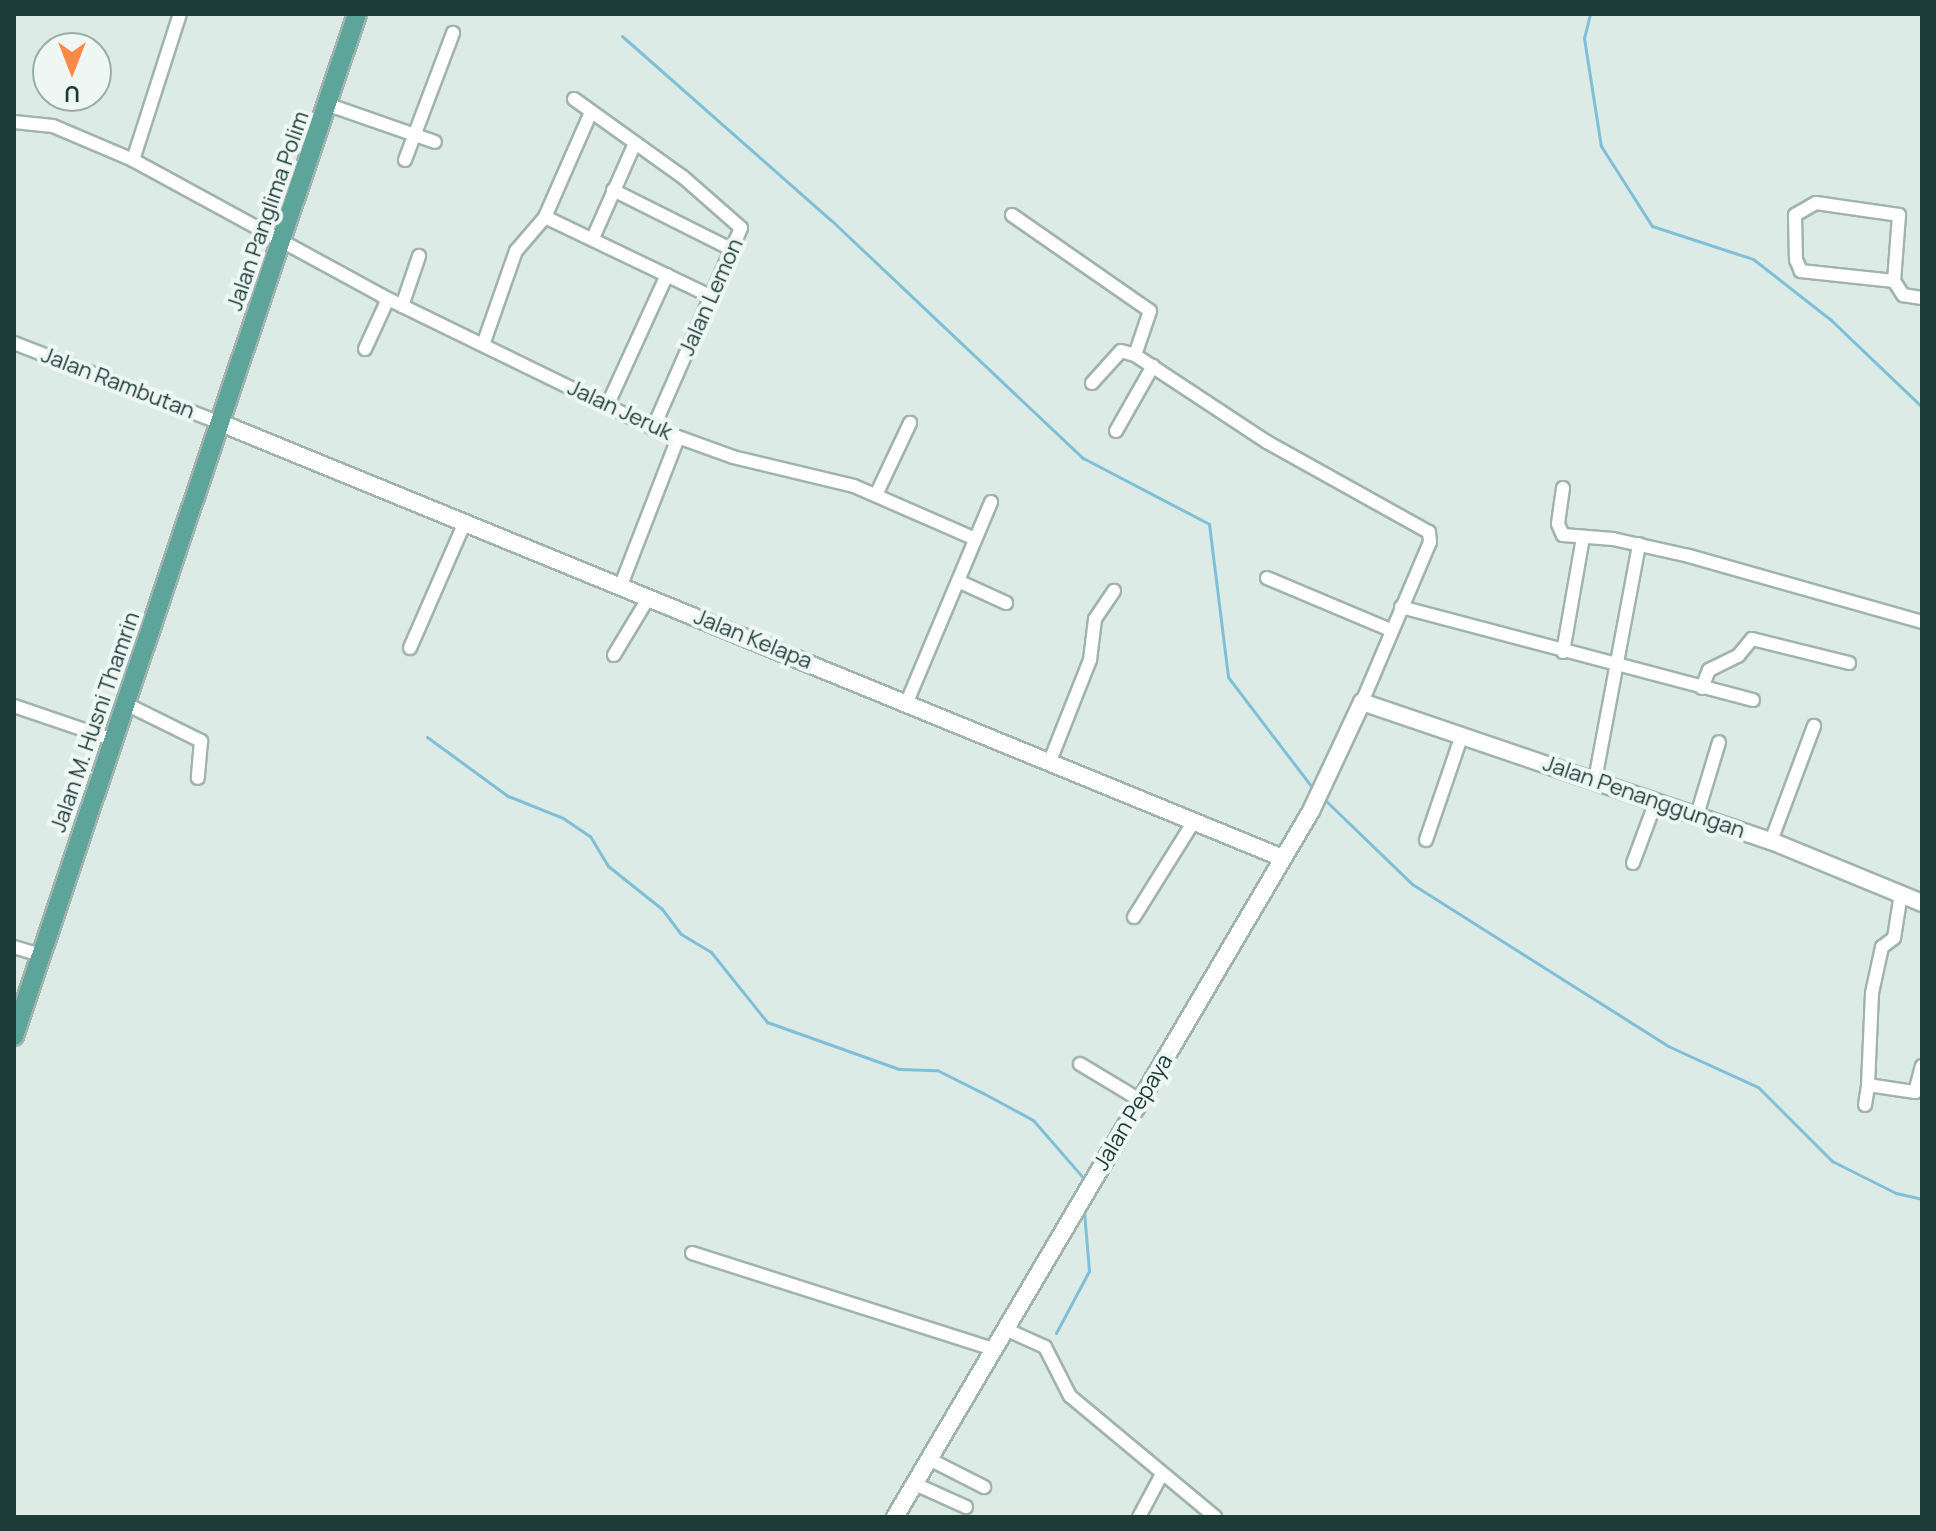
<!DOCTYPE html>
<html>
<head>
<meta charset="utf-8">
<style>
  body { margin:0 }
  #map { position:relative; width:1936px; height:1531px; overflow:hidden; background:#ddebe6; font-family:Manrope,sans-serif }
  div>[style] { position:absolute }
  .stream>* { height:3px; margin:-1.5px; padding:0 1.5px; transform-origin:1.5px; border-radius:1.5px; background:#7fbfd7 }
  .roads { filter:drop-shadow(2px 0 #a0b3ae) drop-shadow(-2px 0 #a0b3ae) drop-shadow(0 2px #a0b3ae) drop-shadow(0 -2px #a0b3ae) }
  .street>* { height:12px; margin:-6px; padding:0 6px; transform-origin:6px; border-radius:6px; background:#fff }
  .secondary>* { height:16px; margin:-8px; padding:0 8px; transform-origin:8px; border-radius:8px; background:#fff }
  .primary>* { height:18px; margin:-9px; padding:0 9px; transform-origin:9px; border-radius:9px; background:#5da59b }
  span { translate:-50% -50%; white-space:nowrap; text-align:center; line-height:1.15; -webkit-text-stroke:8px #eef7f4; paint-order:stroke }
  .street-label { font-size:22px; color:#1d3c37 }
  .frame { position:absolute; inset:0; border:16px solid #1d3c37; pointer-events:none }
  .north { position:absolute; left:32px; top:32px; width:80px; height:80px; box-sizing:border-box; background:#eef7f4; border:2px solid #9aaca8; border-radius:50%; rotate:180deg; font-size:22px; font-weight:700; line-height:32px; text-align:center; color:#1d3c37 }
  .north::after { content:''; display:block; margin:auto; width:28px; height:36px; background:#ff8947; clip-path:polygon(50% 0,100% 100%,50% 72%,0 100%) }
</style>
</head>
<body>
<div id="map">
  <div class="stream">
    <i style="left:1590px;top:14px;width:25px;rotate:104deg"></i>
    <i style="left:1584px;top:38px;width:109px;rotate:81.1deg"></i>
    <i style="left:1601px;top:146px;width:95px;rotate:57.5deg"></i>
    <i style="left:1652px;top:226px;width:106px;rotate:18.1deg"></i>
    <i style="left:1753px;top:259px;width:99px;rotate:38deg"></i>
    <i style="left:1831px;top:320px;width:126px;rotate:43.7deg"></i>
    <i style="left:622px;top:36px;width:278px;rotate:41.4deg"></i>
    <i style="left:831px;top:220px;width:347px;rotate:43.4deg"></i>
    <i style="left:1083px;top:458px;width:142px;rotate:27.6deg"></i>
    <i style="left:1209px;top:524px;width:154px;rotate:82.9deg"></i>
    <i style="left:1228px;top:677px;width:142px;rotate:52.7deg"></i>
    <i style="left:427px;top:737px;width:100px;rotate:36.1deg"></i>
    <i style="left:508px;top:796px;width:59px;rotate:21.8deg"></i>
    <i style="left:563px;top:818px;width:32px;rotate:34deg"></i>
    <i style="left:590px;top:836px;width:35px;rotate:59deg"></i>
    <i style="left:608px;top:866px;width:69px;rotate:38.5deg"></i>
    <i style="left:662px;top:909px;width:31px;rotate:53deg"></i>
    <i style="left:681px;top:934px;width:35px;rotate:31deg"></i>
    <i style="left:711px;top:952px;width:90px;rotate:51.3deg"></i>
    <i style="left:767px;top:1022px;width:140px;rotate:19.6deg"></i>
    <i style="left:899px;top:1069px;width:38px;rotate:2deg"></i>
    <i style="left:937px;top:1070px;width:51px;rotate:26.6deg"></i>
    <i style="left:983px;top:1093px;width:57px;rotate:28.4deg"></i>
    <i style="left:1033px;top:1120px;width:81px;rotate:49deg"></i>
    <i style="left:1323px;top:798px;width:124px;rotate:44deg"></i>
    <i style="left:1412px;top:884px;width:303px;rotate:32.3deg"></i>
    <i style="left:1668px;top:1046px;width:99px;rotate:24.5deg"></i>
    <i style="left:1758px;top:1087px;width:105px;rotate:45deg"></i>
    <i style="left:1832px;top:1161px;width:72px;rotate:26.6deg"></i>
    <i style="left:1896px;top:1193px;width:27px;rotate:13deg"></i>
    <i style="left:1056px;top:1333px;width:70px;rotate:-62deg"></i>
    <i style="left:1089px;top:1271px;width:59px;rotate:-94.8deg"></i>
  </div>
  <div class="roads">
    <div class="street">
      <i style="left:574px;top:99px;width:134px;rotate:35.6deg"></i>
      <i style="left:683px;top:177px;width:77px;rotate:41.3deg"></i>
      <i style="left:741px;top:228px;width:219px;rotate:113.7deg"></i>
      <i style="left:329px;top:105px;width:112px;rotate:19.2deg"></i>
      <i style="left:14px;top:122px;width:39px;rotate:6deg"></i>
      <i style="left:53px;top:126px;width:87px;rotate:23deg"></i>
      <i style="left:133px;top:160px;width:284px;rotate:28.6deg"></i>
      <i style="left:382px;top:296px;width:301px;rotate:26deg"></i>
      <i style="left:653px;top:428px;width:85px;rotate:19.9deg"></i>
      <i style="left:733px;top:457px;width:124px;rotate:13.5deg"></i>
      <i style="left:854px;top:486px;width:130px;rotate:23.6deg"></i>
      <i style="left:133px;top:160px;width:153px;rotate:-72.2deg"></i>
      <i style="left:405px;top:160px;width:136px;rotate:-69.3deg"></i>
      <i style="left:613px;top:190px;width:134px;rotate:26.6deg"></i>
      <i style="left:1012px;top:215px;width:168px;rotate:34.8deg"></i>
      <i style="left:1150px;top:311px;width:46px;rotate:108.8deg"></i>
      <i style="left:1135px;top:355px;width:158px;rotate:33.4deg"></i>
      <i style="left:1267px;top:442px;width:185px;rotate:29.1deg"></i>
      <i style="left:1429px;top:532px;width:10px;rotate:84deg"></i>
      <i style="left:1430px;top:542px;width:174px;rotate:113deg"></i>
      <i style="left:545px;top:217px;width:115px;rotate:-66.3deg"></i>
      <i style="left:593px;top:238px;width:104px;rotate:-66.1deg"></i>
      <i style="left:1894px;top:281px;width:94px;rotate:-173.9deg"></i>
      <i style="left:1801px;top:271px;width:12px;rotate:-114deg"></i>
      <i style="left:1796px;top:260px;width:45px;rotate:-91.3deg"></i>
      <i style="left:1795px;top:215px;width:24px;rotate:-30deg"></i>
      <i style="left:1816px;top:203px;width:84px;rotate:8.2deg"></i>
      <i style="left:1899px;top:215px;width:66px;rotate:94.3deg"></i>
      <i style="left:1894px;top:281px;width:17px;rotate:57deg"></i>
      <i style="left:1903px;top:295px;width:19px;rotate:9deg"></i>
      <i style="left:402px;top:306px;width:53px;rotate:-71.2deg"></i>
      <i style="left:14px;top:343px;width:224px;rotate:21.2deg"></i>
      <i style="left:483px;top:345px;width:100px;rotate:-70.7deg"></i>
      <i style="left:516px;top:251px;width:45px;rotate:-49.5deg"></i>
      <i style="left:545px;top:217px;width:185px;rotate:25.6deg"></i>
      <i style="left:365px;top:349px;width:55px;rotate:-65.3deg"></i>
      <i style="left:1092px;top:383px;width:43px;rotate:-47.8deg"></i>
      <i style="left:1121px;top:351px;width:15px;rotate:16deg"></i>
      <i style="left:607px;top:406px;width:144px;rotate:-65.4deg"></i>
      <i style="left:1116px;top:431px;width:75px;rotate:-60.4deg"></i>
      <i style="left:1563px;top:488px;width:36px;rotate:98deg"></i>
      <i style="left:1558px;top:524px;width:12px;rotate:66deg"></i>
      <i style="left:1563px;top:535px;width:50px;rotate:4.6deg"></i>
      <i style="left:1613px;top:539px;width:78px;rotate:12.6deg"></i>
      <i style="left:1689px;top:556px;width:242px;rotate:15.8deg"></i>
      <i style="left:876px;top:495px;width:80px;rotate:-64.7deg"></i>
      <i style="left:1267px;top:578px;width:134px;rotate:22.8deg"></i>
      <i style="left:958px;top:581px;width:53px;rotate:24.6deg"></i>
      <i style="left:621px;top:585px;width:158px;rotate:-68.8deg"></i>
      <i style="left:1401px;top:607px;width:364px;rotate:14.8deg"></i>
      <i style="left:410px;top:648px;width:137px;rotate:-66.4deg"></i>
      <i style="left:1563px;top:652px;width:117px;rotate:-80.1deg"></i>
      <i style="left:614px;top:655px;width:68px;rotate:-58.9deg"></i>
      <i style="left:1702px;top:688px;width:19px;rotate:-69deg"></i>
      <i style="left:1709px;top:670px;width:32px;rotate:-26deg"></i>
      <i style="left:1738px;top:656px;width:22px;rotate:-51deg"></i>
      <i style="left:1752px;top:639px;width:100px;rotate:13.9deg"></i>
      <i style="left:907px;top:702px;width:217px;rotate:-67.2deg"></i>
      <i style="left:126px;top:704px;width:84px;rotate:26.3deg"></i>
      <i style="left:201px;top:741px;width:37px;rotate:95deg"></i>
      <i style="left:14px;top:706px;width:106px;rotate:18.8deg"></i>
      <i style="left:1050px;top:761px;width:109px;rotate:-68.4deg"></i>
      <i style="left:1090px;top:660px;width:41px;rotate:-83deg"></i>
      <i style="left:1095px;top:619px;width:34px;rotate:-56deg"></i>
      <i style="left:1595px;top:780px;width:240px;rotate:-79.4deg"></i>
      <i style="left:1697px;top:815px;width:76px;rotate:-73.2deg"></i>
      <i style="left:1426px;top:840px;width:111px;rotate:-71.1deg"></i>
      <i style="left:1771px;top:841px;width:123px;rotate:-69.5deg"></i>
      <i style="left:1633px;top:863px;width:66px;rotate:-69.6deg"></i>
      <i style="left:1134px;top:917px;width:113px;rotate:-58deg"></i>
      <i style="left:14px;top:947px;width:28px;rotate:17deg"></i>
      <i style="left:1080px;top:1064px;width:70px;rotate:31deg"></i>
      <i style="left:1868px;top:1085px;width:92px;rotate:-87.5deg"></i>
      <i style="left:1872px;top:993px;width:47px;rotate:-77.7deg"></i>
      <i style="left:1882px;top:947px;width:15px;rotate:-37deg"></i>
      <i style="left:1894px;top:938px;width:45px;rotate:-81deg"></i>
      <i style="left:1865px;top:1105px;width:20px;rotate:-81deg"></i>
      <i style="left:1868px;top:1085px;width:48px;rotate:8.5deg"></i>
      <i style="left:1915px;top:1092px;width:27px;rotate:-75deg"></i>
      <i style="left:692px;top:1253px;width:316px;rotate:17.7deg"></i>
      <i style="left:1005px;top:1329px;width:44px;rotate:24.2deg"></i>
      <i style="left:1045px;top:1347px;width:55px;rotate:63deg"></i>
      <i style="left:1070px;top:1396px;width:189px;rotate:39.8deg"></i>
      <i style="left:929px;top:1459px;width:62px;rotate:27deg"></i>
      <i style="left:915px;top:1484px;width:56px;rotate:24.3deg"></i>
      <i style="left:1139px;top:1517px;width:49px;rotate:-61.9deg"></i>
    </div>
    <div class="secondary">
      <i style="left:223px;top:424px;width:1145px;rotate:22.27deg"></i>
      <i style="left:895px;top:1517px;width:819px;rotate:-59.49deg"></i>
      <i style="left:1311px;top:811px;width:120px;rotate:-64.9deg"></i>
      <i style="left:1362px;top:702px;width:432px;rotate:18.8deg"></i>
      <i style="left:1771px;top:841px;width:163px;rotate:22.3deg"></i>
    </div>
    <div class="primary">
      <i style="left:14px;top:1036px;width:1078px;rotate:-71.45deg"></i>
    </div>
  </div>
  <div class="street-label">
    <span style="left:268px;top:211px;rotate:-71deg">Jalan Panglima Polim</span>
    <span style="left:711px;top:297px;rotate:-66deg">Jalan Lemon</span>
    <span style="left:118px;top:383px;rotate:21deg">Jalan Rambutan</span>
    <span style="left:620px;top:410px;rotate:25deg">Jalan Jeruk</span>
    <span style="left:753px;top:639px;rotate:22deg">Jalan Kelapa</span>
    <span style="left:95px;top:722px;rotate:-71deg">Jalan M. Husni Thamrin</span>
    <span style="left:1644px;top:797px;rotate:19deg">Jalan Penanggungan</span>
    <span style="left:1133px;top:1112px;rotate:-59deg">Jalan Pepaya</span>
  </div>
  <div class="frame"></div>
  <div class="north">U</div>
</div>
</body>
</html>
